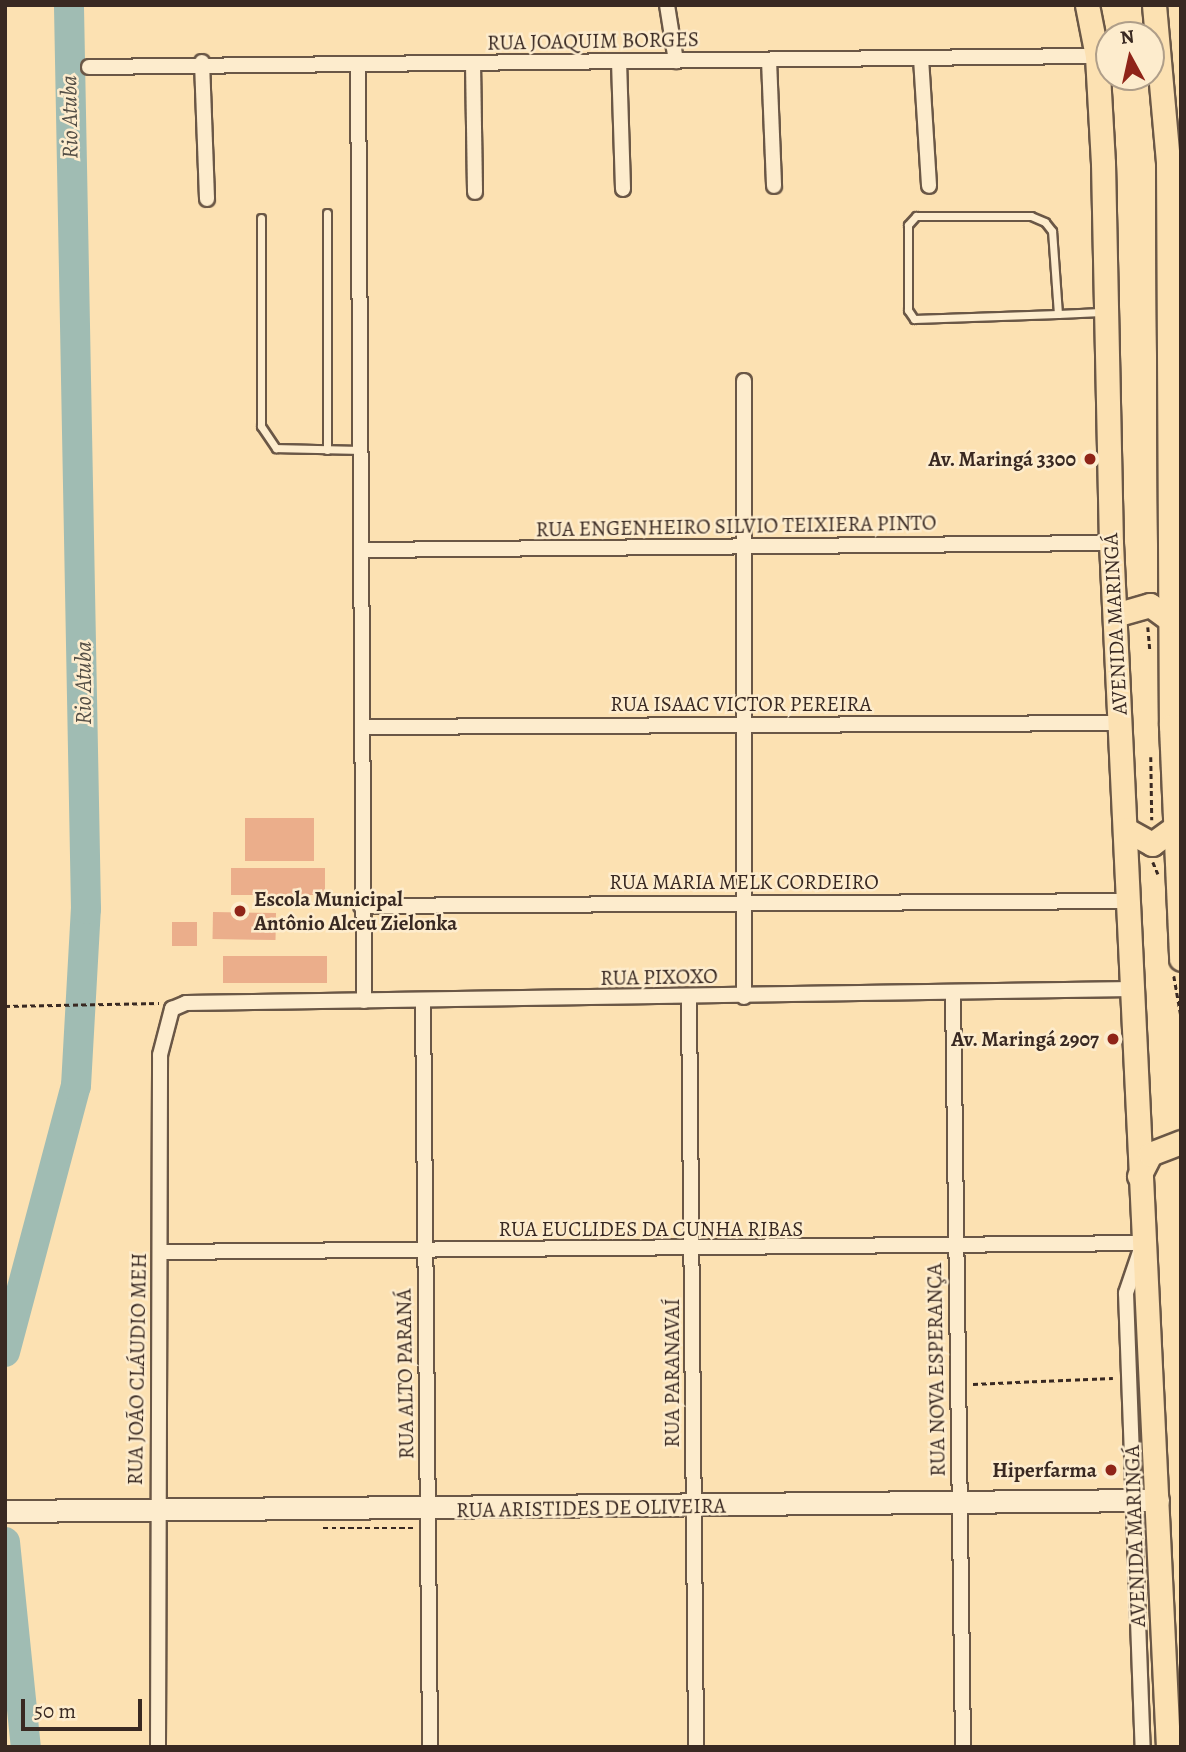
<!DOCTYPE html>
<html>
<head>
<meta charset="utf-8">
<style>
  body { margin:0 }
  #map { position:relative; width:1186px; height:1752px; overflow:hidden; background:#fce1b2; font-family:Alegreya,serif }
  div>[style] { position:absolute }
  .river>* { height:30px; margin:-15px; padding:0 15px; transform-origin:15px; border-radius:15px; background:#a0bcb3 }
  .building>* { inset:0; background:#ebae8b; transform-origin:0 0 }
  .path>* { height:2.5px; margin-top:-1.25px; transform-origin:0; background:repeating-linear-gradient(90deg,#392922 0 5px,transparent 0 8.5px) }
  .roads { filter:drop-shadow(2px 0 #6a5746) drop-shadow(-2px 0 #6a5746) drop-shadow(0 2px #6a5746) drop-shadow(0 -2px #6a5746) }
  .service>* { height:7px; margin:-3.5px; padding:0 3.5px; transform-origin:3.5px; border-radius:3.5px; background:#fdeccd }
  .minor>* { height:14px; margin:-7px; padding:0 7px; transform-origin:7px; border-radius:7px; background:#fdeccd }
  .secondary>* { height:21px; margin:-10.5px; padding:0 10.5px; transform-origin:10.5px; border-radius:10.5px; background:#fdeccd }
  .primary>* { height:23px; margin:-11.5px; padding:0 11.5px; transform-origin:11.5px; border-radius:11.5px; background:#fce1b2 }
  .dots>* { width:19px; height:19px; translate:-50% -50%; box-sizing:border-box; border:4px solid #fdeccd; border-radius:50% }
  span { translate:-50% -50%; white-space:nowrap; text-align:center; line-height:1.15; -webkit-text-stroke:5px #fdeccd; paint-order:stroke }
  .street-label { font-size:21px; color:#392922 }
  .poi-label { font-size:21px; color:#392922; font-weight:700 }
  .right { translate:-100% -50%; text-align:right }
  .left { translate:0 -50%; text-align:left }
  .water-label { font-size:23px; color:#534e46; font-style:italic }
  .frame { position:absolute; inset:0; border:7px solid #392922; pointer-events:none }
  .north { position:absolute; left:1095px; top:21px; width:70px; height:70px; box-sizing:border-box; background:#fdeccd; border:2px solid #af9e89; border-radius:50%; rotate:352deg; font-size:19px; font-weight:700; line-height:28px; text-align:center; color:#392922 }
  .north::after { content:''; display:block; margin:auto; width:24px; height:32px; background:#8f2418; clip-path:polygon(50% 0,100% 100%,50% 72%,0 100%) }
  .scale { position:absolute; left:21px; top:1699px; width:121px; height:32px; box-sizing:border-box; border:4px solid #392922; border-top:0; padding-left:9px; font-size:21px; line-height:24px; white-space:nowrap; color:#392922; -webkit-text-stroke:5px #fdeccd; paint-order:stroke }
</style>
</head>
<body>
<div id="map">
  <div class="river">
    <i style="left:5px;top:1352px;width:275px;rotate:-75.1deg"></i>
    <i style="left:76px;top:1086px;width:177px;rotate:-86.8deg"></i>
    <i style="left:86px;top:909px;width:904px;rotate:-91.08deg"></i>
    <i style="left:5px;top:1542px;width:206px;rotate:84.2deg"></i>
  </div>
  <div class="building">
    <i style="left:245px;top:818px;width:69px;height:43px"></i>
    <i style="left:231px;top:868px;width:94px;height:27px"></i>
    <i style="left:213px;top:912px;width:63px;height:27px;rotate:1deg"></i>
    <i style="left:197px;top:922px;width:24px;height:25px;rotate:90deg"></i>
    <i style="left:223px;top:956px;width:104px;height:27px"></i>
  </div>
  <div class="path">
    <i style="left:1148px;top:627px;width:22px;rotate:85deg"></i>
    <i style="left:1151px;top:757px;width:63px;rotate:89.1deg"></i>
    <i style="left:1153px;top:862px;width:13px;rotate:67deg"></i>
    <i style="left:1174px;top:976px;width:39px;rotate:80deg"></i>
    <i style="left:5px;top:1006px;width:154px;rotate:-1.1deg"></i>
    <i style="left:973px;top:1384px;width:140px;rotate:-2.5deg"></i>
    <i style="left:323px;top:1528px;width:92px"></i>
  </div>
  <div class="roads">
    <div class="service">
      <i style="left:327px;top:213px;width:237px;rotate:90deg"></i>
      <i style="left:261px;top:218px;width:208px;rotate:90deg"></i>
      <i style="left:261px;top:426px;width:27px;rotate:56deg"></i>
      <i style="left:276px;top:448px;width:82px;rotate:1.4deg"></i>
      <i style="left:1058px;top:314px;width:83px;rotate:-94.1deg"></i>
      <i style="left:1052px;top:231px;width:11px;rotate:-128deg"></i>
      <i style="left:1045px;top:222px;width:15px;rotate:-157deg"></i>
      <i style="left:1031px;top:216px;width:115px;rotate:180deg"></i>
      <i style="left:916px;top:216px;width:12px;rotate:132deg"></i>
      <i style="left:908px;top:225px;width:85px;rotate:90deg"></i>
      <i style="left:908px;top:310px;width:11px;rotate:56deg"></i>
      <i style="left:914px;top:319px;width:144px;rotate:-2deg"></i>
      <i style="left:1058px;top:314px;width:43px;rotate:-2.7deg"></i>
    </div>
    <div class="minor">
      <i style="left:667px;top:5px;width:57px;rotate:80.9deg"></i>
      <i style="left:921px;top:58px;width:128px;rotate:86.4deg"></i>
      <i style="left:769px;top:60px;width:126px;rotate:87.7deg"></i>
      <i style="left:619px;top:61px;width:128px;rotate:88.2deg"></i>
      <i style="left:202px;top:62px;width:137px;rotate:87.9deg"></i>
      <i style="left:473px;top:63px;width:129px;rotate:89.1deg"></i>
      <i style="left:358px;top:64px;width:937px;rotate:89.63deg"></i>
      <i style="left:89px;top:67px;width:1008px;rotate:-0.63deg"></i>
      <i style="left:744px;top:381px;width:616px;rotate:90deg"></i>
      <i style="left:362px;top:550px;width:749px;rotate:-0.54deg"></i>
      <i style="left:363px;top:727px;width:757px;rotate:-0.3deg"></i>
      <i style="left:361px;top:906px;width:767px;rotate:-0.37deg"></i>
      <i style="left:953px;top:992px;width:755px;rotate:89.24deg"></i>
      <i style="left:689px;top:999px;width:748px;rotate:89.46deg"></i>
      <i style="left:423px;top:1000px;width:747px;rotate:89.46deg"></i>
      <i style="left:160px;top:1252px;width:983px;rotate:-0.52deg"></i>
      <i style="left:1143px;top:1243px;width:53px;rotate:108.8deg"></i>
      <i style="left:1126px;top:1293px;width:454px;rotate:87.9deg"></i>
      <i style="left:158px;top:1747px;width:692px;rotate:-89.83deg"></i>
      <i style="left:160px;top:1055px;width:48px;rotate:-75.4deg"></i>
      <i style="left:172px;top:1009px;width:15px;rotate:-23deg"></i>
      <i style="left:186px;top:1003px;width:947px;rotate:-0.85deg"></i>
    </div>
    <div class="secondary">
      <i style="left:5px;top:1511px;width:1153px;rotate:-0.55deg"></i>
    </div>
    <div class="primary">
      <i style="left:1087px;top:5px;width:52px;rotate:78.9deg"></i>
      <i style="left:1097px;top:56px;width:107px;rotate:86.8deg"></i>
      <i style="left:1103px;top:163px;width:380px;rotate:88.8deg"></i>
      <i style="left:1111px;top:543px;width:1205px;rotate:87.29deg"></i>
      <i style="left:1154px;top:5px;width:158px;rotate:84.9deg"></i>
      <i style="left:1168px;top:162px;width:564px;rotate:89.7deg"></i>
      <i style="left:1171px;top:726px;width:233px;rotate:87.5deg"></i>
      <i style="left:1115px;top:615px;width:36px;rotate:-16deg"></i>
      <i style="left:1150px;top:605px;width:27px;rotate:36deg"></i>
      <i style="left:1125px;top:829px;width:31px;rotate:29deg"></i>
      <i style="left:1152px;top:844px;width:26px;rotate:-36deg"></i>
      <i style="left:1139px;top:1176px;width:25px;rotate:-63deg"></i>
      <i style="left:1150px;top:1154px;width:33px;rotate:-21deg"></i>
    </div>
  </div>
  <div class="dots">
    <i style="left:1090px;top:459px;background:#8f2418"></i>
    <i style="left:240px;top:911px;background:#8f2418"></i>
    <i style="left:1113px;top:1039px;background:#8f2418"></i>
    <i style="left:1111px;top:1470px;background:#8f2418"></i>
  </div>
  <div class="street-label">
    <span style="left:593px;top:41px;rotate:-1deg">RUA JOAQUIM BORGES</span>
    <span style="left:736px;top:526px;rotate:-1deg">RUA ENGENHEIRO SILVIO TEIXIERA PINTO</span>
    <span style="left:1115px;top:624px;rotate:-93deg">AVENIDA MARINGÁ</span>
    <span style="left:741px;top:704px">RUA ISAAC VICTOR PEREIRA</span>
    <span style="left:744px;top:882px">RUA MARIA MELK CORDEIRO</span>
    <span style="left:659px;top:977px;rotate:-1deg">RUA PIXOXO</span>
    <span style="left:651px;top:1229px">RUA EUCLIDES DA CUNHA RIBAS</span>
    <span style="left:137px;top:1369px;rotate:-89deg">RUA JOÃO CLÁUDIO MEH</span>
    <span style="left:936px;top:1370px;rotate:-91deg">RUA NOVA ESPERANÇA</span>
    <span style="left:672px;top:1373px;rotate:-90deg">RUA PARANAVAÍ</span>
    <span style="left:405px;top:1374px;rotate:-91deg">RUA ALTO PARANÁ</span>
    <span style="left:591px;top:1508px;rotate:-1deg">RUA ARISTIDES DE OLIVEIRA</span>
    <span style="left:1135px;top:1536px;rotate:-92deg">AVENIDA MARINGÁ</span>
  </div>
  <div class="poi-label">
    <span class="right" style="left:1076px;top:459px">Av. Maringá 3300</span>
    <span class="left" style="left:254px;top:911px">Escola Municipal<br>Antônio Alceu Zielonka</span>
    <span class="right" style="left:1099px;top:1039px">Av. Maringá 2907</span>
    <span class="right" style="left:1097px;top:1470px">Hiperfarma</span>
  </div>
  <div class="water-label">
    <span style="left:70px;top:117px;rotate:-91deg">Rio Atuba</span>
    <span style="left:84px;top:683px;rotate:-90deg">Rio Atuba</span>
  </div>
  <div class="frame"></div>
  <div class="north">N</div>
  <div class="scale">50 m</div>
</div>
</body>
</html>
